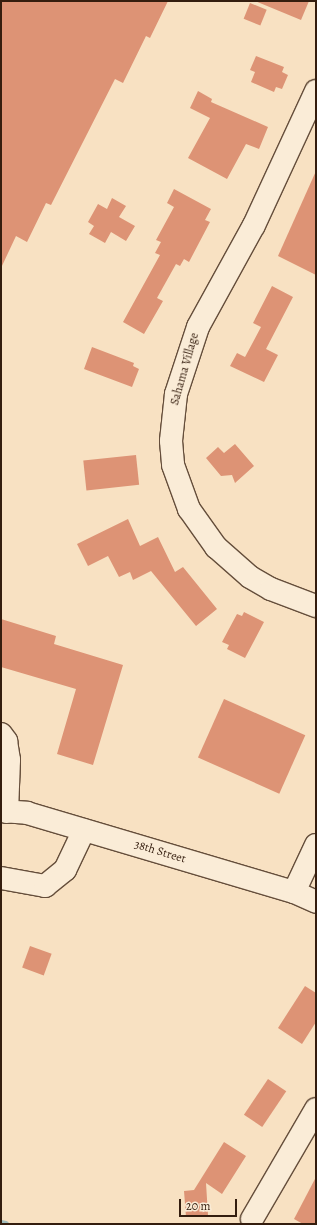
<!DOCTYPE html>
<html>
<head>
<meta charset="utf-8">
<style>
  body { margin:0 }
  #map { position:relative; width:317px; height:1225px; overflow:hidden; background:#f8e1c2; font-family:Alegreya,serif }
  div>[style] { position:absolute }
  .stream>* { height:6px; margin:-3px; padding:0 3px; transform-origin:3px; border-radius:3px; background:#a0bcbb }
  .building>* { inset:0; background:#dd9375; transform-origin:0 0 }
  .roads { filter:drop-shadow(1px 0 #654e3b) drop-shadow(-1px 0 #654e3b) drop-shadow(0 1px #654e3b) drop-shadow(0 -1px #654e3b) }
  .minor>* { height:22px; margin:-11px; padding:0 11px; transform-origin:11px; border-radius:11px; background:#faecd7 }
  span { translate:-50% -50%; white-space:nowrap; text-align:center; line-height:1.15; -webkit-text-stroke:3px #faecd7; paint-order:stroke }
  .street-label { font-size:12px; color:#341d0e }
  .frame { position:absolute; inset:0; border:2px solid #341d0e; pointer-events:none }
  .scale { position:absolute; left:179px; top:1199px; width:58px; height:18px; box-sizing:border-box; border:2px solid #341d0e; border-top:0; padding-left:5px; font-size:12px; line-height:14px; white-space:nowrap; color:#341d0e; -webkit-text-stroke:3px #faecd7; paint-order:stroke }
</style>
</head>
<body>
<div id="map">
  <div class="stream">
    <i style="left:1px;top:1223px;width:5px;rotate:11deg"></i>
  </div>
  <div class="building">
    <i style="clip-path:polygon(1px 1px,168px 1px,150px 38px,146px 36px,123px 83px,115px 79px,51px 205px,46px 203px,27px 242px,16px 236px,1px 268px)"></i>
    <i style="clip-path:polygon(255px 1px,309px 1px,301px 20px)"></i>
    <i style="left:250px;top:3px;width:18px;height:17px;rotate:22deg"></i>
    <i style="clip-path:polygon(256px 56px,284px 67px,282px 72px,288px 75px,282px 89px,276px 87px,274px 92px,251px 82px,255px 72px,250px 70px)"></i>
    <i style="clip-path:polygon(198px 91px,212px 99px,211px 102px,268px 127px,259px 149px,246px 144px,227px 179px,188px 158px,210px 118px,190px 108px)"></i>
    <i style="clip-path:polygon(316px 171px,316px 275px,278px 256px)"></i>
    <i style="clip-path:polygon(174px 189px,211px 209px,205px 220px,210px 222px,189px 262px,184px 259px,180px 266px,176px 264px,157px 298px,163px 301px,144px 334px,123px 322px,160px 255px,155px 253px,161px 242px,156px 240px,174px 207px,167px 203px)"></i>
    <i style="clip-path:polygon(112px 198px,126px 206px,119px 217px,135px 226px,126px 241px,111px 232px,105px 243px,89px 234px,94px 226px,88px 222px,98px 204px,107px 209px)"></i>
    <i style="clip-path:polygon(272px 286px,293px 297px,266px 349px,278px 355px,264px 382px,230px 366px,237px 353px,245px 357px,261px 327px,253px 323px)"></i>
    <i style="clip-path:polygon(92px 347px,134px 363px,133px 366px,139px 369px,132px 387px,84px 369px)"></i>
    <i style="clip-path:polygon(235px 444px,254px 466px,235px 483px,232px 475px,221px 476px,206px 458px,218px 447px,224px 453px)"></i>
    <i style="left:136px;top:455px;width:30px;height:53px;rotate:84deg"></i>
    <i style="clip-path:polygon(128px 519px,140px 546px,158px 537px,175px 572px,183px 567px,217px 609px,196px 626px,151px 571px,133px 580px,130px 572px,119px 577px,108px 556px,88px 566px,77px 544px)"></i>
    <i style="clip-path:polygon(244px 612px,264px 622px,245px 658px,227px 649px,229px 645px,222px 642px,237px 614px,242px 616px)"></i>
    <i style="clip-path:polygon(1px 619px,56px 636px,54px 644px,123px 665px,93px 765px,57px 754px,76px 689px,1px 667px)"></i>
    <i style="left:224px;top:699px;width:89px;height:64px;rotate:24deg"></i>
    <i style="left:30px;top:946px;width:23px;height:23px;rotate:20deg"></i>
    <i style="clip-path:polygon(305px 986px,316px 993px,316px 1022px,302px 1044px,278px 1028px)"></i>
    <i style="left:268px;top:1079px;width:22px;height:43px;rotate:34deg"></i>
    <i style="clip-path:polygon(224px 1142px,246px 1156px,222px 1194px,206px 1183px,208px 1215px,186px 1217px,184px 1191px,194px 1190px)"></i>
    <i style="clip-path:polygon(316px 1177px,316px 1224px,303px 1224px,294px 1219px)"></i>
  </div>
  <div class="roads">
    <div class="minor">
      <i style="left:316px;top:91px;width:148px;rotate:114.8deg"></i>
      <i style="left:254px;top:225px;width:116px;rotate:118.8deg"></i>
      <i style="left:198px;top:327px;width:71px;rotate:108.2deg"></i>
      <i style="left:176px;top:394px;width:47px;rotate:96.1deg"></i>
      <i style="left:171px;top:441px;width:24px;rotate:85deg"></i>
      <i style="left:173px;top:465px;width:47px;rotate:70deg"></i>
      <i style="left:189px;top:509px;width:47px;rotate:54.6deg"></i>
      <i style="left:216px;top:547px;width:45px;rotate:41.4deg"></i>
      <i style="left:250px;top:577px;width:24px;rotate:30deg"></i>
      <i style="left:271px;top:589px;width:48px;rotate:20.7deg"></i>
      <i style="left:1px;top:734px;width:9px;rotate:54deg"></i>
      <i style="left:6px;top:741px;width:19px;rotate:81deg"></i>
      <i style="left:9px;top:760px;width:52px;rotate:92.2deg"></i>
      <i style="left:1px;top:811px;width:26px;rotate:4deg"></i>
      <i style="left:27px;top:813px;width:278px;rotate:16.5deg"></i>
      <i style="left:294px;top:892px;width:24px;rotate:24deg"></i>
      <i style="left:1px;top:878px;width:45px;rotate:10.3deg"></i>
      <i style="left:45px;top:886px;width:26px;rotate:-39deg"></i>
      <i style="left:65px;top:870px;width:44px;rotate:-64.6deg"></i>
      <i style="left:294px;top:892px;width:52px;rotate:-64.9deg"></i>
      <i style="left:252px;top:1219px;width:127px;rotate:-59.8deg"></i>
    </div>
  </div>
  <div class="street-label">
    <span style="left:185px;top:369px;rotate:-74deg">Sahama Village</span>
    <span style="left:160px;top:852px;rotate:17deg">38th Street</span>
  </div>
  <div class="frame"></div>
  <div class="scale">20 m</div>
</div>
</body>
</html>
